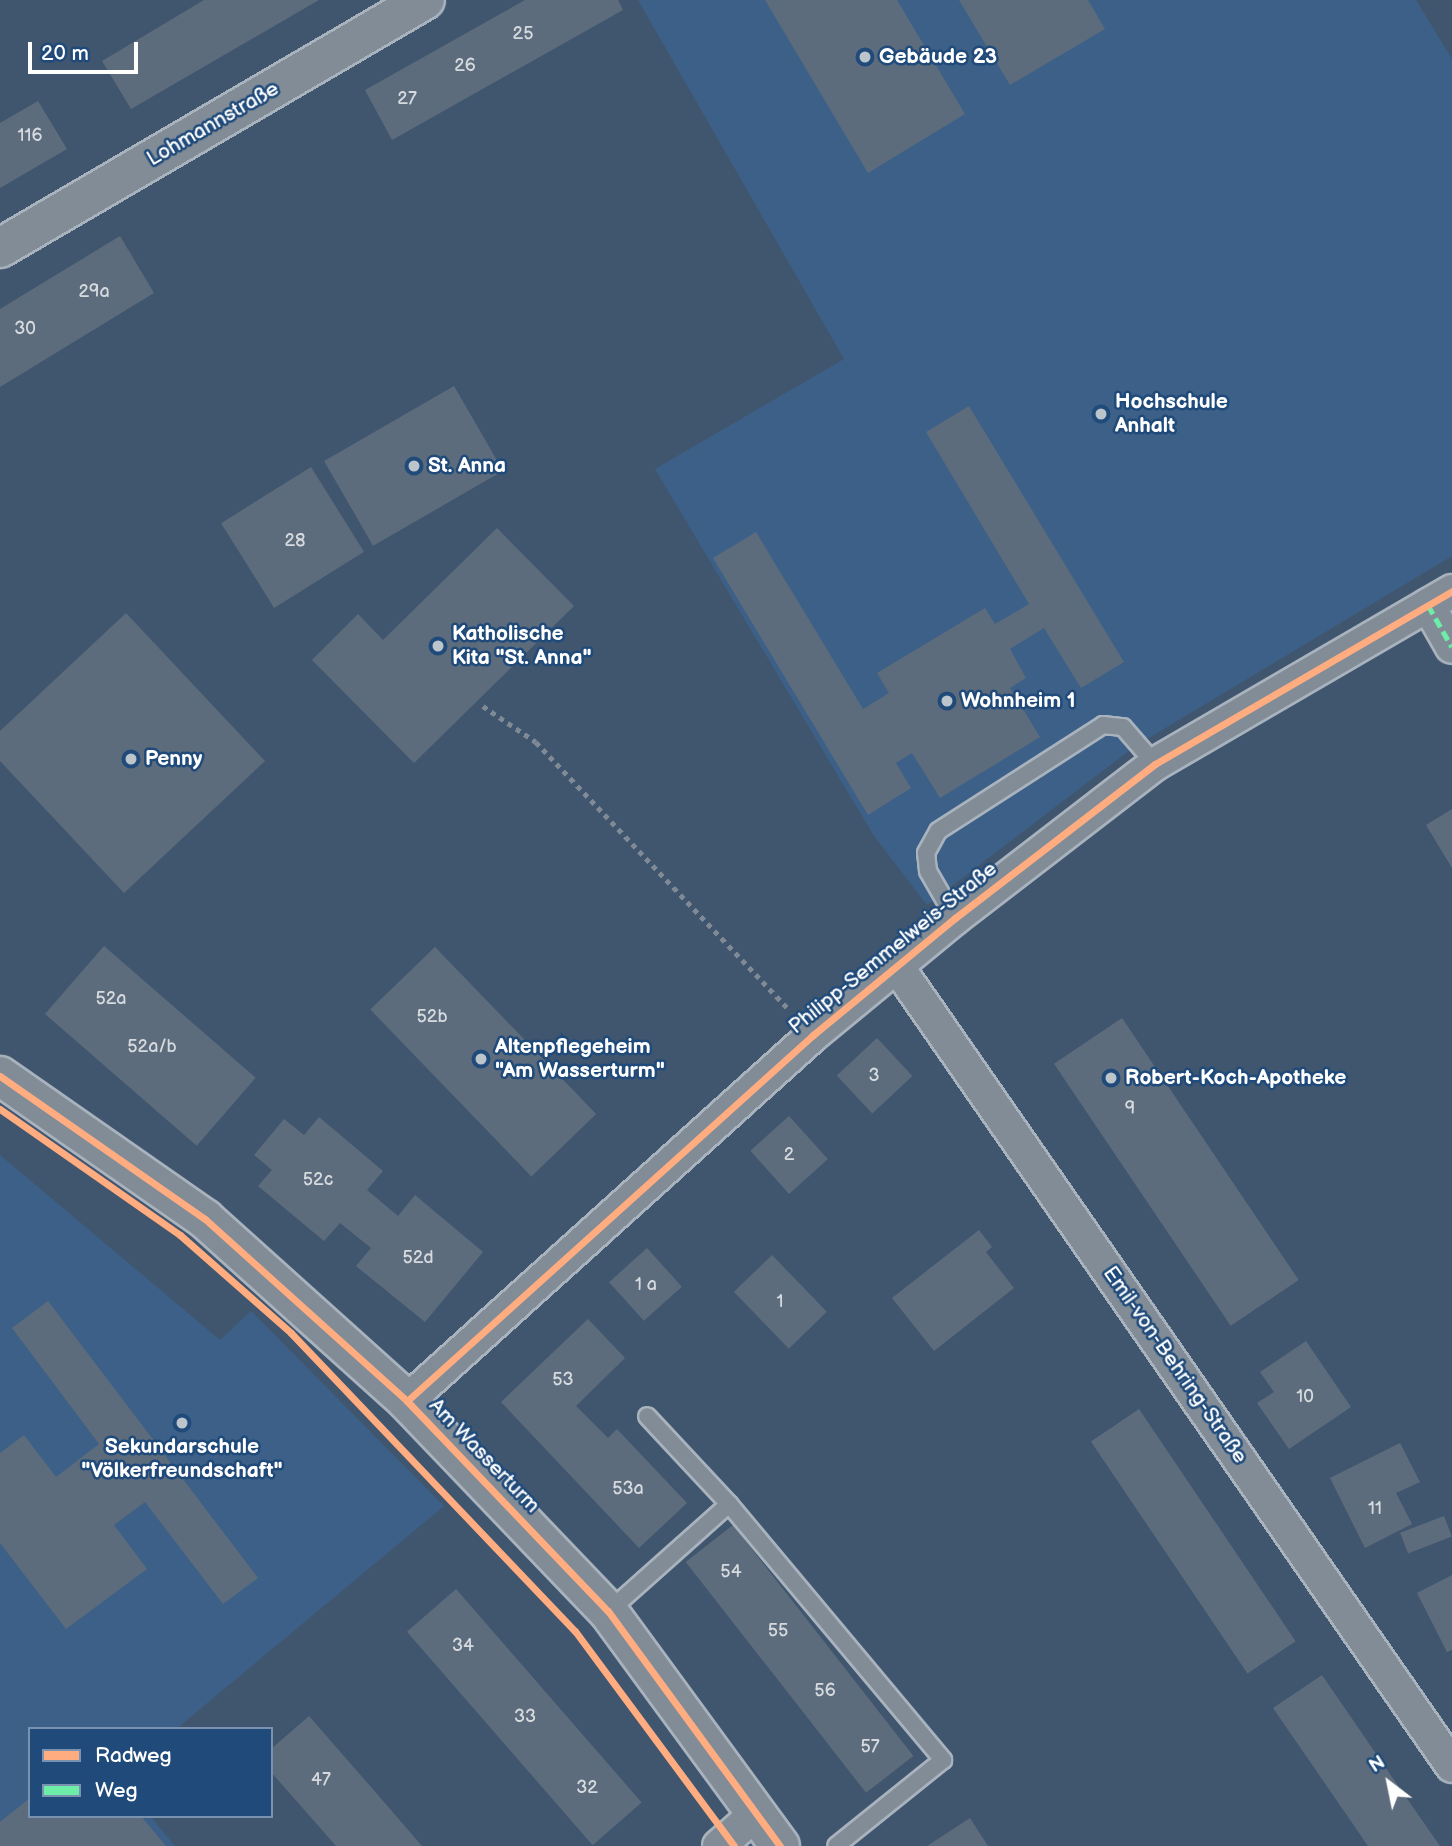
<!DOCTYPE html>
<html>
<head>
<meta charset="utf-8">
<style>
  body { margin:0 }
  #map { position:relative; width:1452px; height:1846px; overflow:hidden; background:#40566e; font-family:"Balsamiq Sans",sans-serif }
  div>[style] { position:absolute }
  .built>* { inset:0; background:#3c6087 }
  .building>* { inset:0; background:#5c6c7d; transform-origin:0 0 }
  .path>* { height:4.5px; margin-top:-2.25px; transform-origin:0; background:repeating-linear-gradient(90deg,#808a96 0 5px,transparent 0 10px) }
  .roads { filter:drop-shadow(2px 0 #a9b3be) drop-shadow(-2px 0 #a9b3be) drop-shadow(0 2px #a9b3be) drop-shadow(0 -2px #a9b3be) }
  .lane>* { height:16px; margin:-8px; padding:0 8px; transform-origin:8px; border-radius:8px; background:#818c97 }
  .street>* { height:32px; margin:-16px; padding:0 16px; transform-origin:16px; border-radius:16px; background:#818c97 }
  .secondary>* { height:38px; margin:-19px; padding:0 19px; transform-origin:19px; border-radius:19px; background:#818c97 }
  .quiet>* { height:5px; margin-top:-2.5px; transform-origin:0; background:repeating-linear-gradient(90deg,#6deda7 0 10px,transparent 0 15px) }
  .cycleway>* { height:7px; margin:-3.5px; padding:0 3.5px; transform-origin:3.5px; border-radius:3.5px; background:#ffac80 }
  .dots>* { width:19px; height:19px; translate:-50% -50%; box-sizing:border-box; border:4px solid #1f4a7a; border-radius:50% }
  span { translate:-50% -50%; white-space:nowrap; text-align:center; line-height:1.15; -webkit-text-stroke:5px #1f4a7a; paint-order:stroke }
  .number-label { font-size:18px; color:#d6dade }
  .number-label span { -webkit-text-stroke-width:0 }
  .poi-label { font-size:21px; color:#fff; font-weight:700 }
  .left { translate:0 -50%; text-align:left }
  .street-label { font-size:21px; color:#fff }
  .legend { position:absolute; left:28px; top:1727px; width:245px; height:91px; box-sizing:border-box; background:#1f4a7a; border:2px solid #7992af; margin:0; padding:9px 12px; list-style:none; font-size:21px; color:#fff }
  .legend li { display:flex; align-items:center; gap:14px; height:35px }
  .legend b { width:35px; border:2px solid #7992af }
  .north { position:absolute; left:1354px; top:1748px; width:70px; height:70px; -webkit-text-stroke:5px #1f4a7a; paint-order:stroke; rotate:328deg; font-size:19px; font-weight:700; line-height:28px; text-align:center; color:#fff }
  .north::after { content:''; display:block; margin:auto; width:24px; height:32px; background:#fff; clip-path:polygon(50% 0,100% 100%,50% 72%,0 100%) }
  .scale { position:absolute; left:28px; top:42px; width:110px; height:32px; box-sizing:border-box; border:4px solid #fff; border-top:0; padding-left:9px; font-size:21px; line-height:24px; white-space:nowrap; color:#fff; -webkit-text-stroke:5px #1f4a7a; paint-order:stroke }
</style>
</head>
<body>
<div id="map">
  <div class="built">
    <i style="clip-path:polygon(638px 0,1416px 0,1452px 59px,1452px 556px,1134px 747px,927px 905px,874px 836px,655px 469px,844px 359px)"></i>
    <i style="clip-path:polygon(0 1155px,220px 1340px,251px 1311px,444px 1506px,176px 1729px,30px 1729px,30px 1816px,150px 1816px,175px 1846px,0 1846px)"></i>
  </div>
  <div class="building">
    <i style="clip-path:polygon(204px 0,319px 0,131px 109px,102px 61px)"></i>
    <i style="clip-path:polygon(525px 0,618px 0,623px 10px,392px 140px,365px 90px)"></i>
    <i style="clip-path:polygon(765px 0,897px 0,965px 114px,868px 173px)"></i>
    <i style="clip-path:polygon(959px 0,1088px 0,1105px 29px,1010px 85px)"></i>
    <i style="clip-path:polygon(38px 101px,67px 149px,0 188px,0 123px)"></i>
    <i style="clip-path:polygon(120px 236px,154px 293px,0 387px,0 309px)"></i>
    <i style="left:454px;top:386px;width:98px;height:150px;rotate:60deg"></i>
    <i style="clip-path:polygon(969px 406px,1124px 662px,1081px 688px,1044px 628px,1010px 649px,1026px 678px,1010px 688px,1040px 737px,940px 798px,912px 753px,896px 763px,911px 788px,868px 815px,713px 558px,756px 532px,863px 709px,889px 693px,877px 673px,985px 608px,995px 624px,1029px 604px,926px 432px)"></i>
    <i style="left:311px;top:467px;width:100px;height:106px;rotate:58deg"></i>
    <i style="clip-path:polygon(497px 528px,574px 606px,414px 763px,312px 660px,358px 614px,383px 640px)"></i>
    <i style="clip-path:polygon(126px 613px,265px 761px,124px 893px,0 761px,0 731px)"></i>
    <i style="clip-path:polygon(1452px 809px,1452px 868px,1426px 825px)"></i>
    <i style="left:104px;top:946px;width:201px;height:90px;rotate:41deg"></i>
    <i style="left:435px;top:947px;width:232px;height:90px;rotate:46deg"></i>
    <i style="left:1122px;top:1018px;width:316px;height:82px;rotate:56deg"></i>
    <i style="left:877px;top:1038px;width:52px;height:55px;rotate:47deg"></i>
    <i style="left:789px;top:1116px;width:58px;height:52px;rotate:48deg"></i>
    <i style="clip-path:polygon(319px 1117px,383px 1171px,367px 1190px,398px 1216px,415px 1195px,483px 1252px,425px 1322px,356px 1266px,371px 1248px,340px 1223px,324px 1241px,258px 1186px,272px 1170px,254px 1155px,284px 1119px,304px 1135px)"></i>
    <i style="clip-path:polygon(979px 1230px,992px 1247px,986px 1252px,1014px 1288px,934px 1351px,892px 1298px)"></i>
    <i style="left:647px;top:1248px;width:52px;height:51px;rotate:48deg"></i>
    <i style="left:772px;top:1255px;width:79px;height:53px;rotate:46deg"></i>
    <i style="clip-path:polygon(48px 1301px,258px 1578px,223px 1604px,145px 1502px,114px 1525px,147px 1569px,66px 1629px,0 1543px,0 1453px,24px 1435px,56px 1477px,99px 1444px,12px 1328px)"></i>
    <i style="clip-path:polygon(588px 1319px,625px 1358px,576px 1406px,608px 1438px,617px 1429px,687px 1503px,639px 1548px,501px 1402px)"></i>
    <i style="clip-path:polygon(1306px 1341px,1351px 1407px,1289px 1449px,1257px 1403px,1274px 1392px,1260px 1372px)"></i>
    <i style="left:1139px;top:1409px;width:280px;height:58px;rotate:56deg"></i>
    <i style="clip-path:polygon(1400px 1443px,1420px 1482px,1396px 1493px,1412px 1524px,1365px 1548px,1330px 1478px)"></i>
    <i style="left:1444px;top:1516px;width:22px;height:47px;rotate:69deg"></i>
    <i style="left:733px;top:1525px;width:293px;height:60px;rotate:52deg"></i>
    <i style="clip-path:polygon(1452px 1575px,1452px 1650px,1447px 1652px,1417px 1593px)"></i>
    <i style="left:456px;top:1589px;width:283px;height:65px;rotate:49deg"></i>
    <i style="clip-path:polygon(1322px 1675px,1401px 1790px,1440px 1846px,1368px 1846px,1273px 1708px)"></i>
    <i style="clip-path:polygon(309px 1716px,371px 1787px,422px 1846px,336px 1846px,271px 1772px,271px 1749px)"></i>
    <i style="clip-path:polygon(30px 1798px,30px 1816px,141px 1816px,166px 1846px,0 1846px,0 1822px)"></i>
    <i style="clip-path:polygon(970px 1818px,988px 1846px,927px 1846px)"></i>
  </div>
  <div class="path">
    <i style="left:483px;top:706px;width:64px;rotate:34.2deg"></i>
    <i style="left:536px;top:742px;width:369px;rotate:46.6deg"></i>
  </div>
  <div class="roads">
    <div class="lane">
      <i style="left:955px;top:918px;width:54px;rotate:-119.9deg"></i>
      <i style="left:928px;top:871px;width:18px;rotate:-96deg"></i>
      <i style="left:926px;top:853px;width:25px;rotate:-61deg"></i>
      <i style="left:938px;top:831px;width:196px;rotate:-32.7deg"></i>
      <i style="left:1103px;top:725px;width:20px;rotate:6deg"></i>
      <i style="left:1123px;top:727px;width:49px;rotate:49.1deg"></i>
      <i style="left:729px;top:1504px;width:334px;rotate:50.1deg"></i>
      <i style="left:943px;top:1760px;width:137px;rotate:141.2deg"></i>
      <i style="left:609px;top:1611px;width:161px;rotate:-41.7deg"></i>
      <i style="left:729px;top:1504px;width:120px;rotate:-133deg"></i>
    </div>
    <div class="street">
      <i style="left:1428px;top:605px;width:48px;rotate:60.3deg"></i>
      <i style="left:896px;top:965px;width:975px;rotate:55.23deg"></i>
      <i style="left:407px;top:1401px;width:547px;rotate:-42.03deg"></i>
      <i style="left:813px;top:1035px;width:184px;rotate:-39.5deg"></i>
      <i style="left:955px;top:918px;width:252px;rotate:-37.6deg"></i>
      <i style="left:1155px;top:764px;width:344px;rotate:-30.2deg"></i>
      <i style="left:719px;top:1846px;width:50px;rotate:-41deg"></i>
    </div>
    <div class="secondary">
      <i style="left:0;top:248px;width:492px;rotate:-30.3deg"></i>
      <i style="left:0;top:1076px;width:250px;rotate:34.9deg"></i>
      <i style="left:205px;top:1219px;width:272px;rotate:42deg"></i>
      <i style="left:407px;top:1401px;width:291px;rotate:46.3deg"></i>
      <i style="left:608px;top:1611px;width:291px;rotate:53.8deg"></i>
    </div>
  </div>
  <div class="quiet">
    <i style="left:1428px;top:605px;width:48px;rotate:60.3deg"></i>
  </div>
  <div class="cycleway">
    <i style="left:0;top:1076px;width:250px;rotate:34.9deg"></i>
    <i style="left:205px;top:1219px;width:272px;rotate:42deg"></i>
    <i style="left:407px;top:1401px;width:291px;rotate:46.3deg"></i>
    <i style="left:608px;top:1611px;width:291px;rotate:53.8deg"></i>
    <i style="left:0;top:1109px;width:220px;rotate:35deg"></i>
    <i style="left:180px;top:1235px;width:148px;rotate:41.4deg"></i>
    <i style="left:291px;top:1333px;width:412px;rotate:46.4deg"></i>
    <i style="left:575px;top:1631px;width:267px;rotate:53.5deg"></i>
    <i style="left:407px;top:1401px;width:547px;rotate:-42.03deg"></i>
    <i style="left:813px;top:1035px;width:184px;rotate:-39.5deg"></i>
    <i style="left:955px;top:918px;width:252px;rotate:-37.6deg"></i>
    <i style="left:1155px;top:764px;width:344px;rotate:-30.2deg"></i>
  </div>
  <div class="dots">
    <i style="left:865px;top:57px;background:#bcc4cc"></i>
    <i style="left:1101px;top:414px;background:#bcc4cc"></i>
    <i style="left:414px;top:466px;background:#bcc4cc"></i>
    <i style="left:438px;top:646px;background:#bcc4cc"></i>
    <i style="left:947px;top:701px;background:#bcc4cc"></i>
    <i style="left:131px;top:759px;background:#bcc4cc"></i>
    <i style="left:481px;top:1059px;background:#bcc4cc"></i>
    <i style="left:1111px;top:1078px;background:#bcc4cc"></i>
    <i style="left:182px;top:1423px;background:#bcc4cc"></i>
  </div>
  <div class="number-label">
    <span style="left:523px;top:34px">25</span>
    <span style="left:465px;top:66px">26</span>
    <span style="left:407px;top:99px">27</span>
    <span style="left:30px;top:136px">116</span>
    <span style="left:94px;top:292px">29a</span>
    <span style="left:25px;top:329px">30</span>
    <span style="left:295px;top:541px">28</span>
    <span style="left:111px;top:999px">52a</span>
    <span style="left:432px;top:1017px">52b</span>
    <span style="left:152px;top:1047px">52a/b</span>
    <span style="left:874px;top:1076px">3</span>
    <span style="left:1130px;top:1109px">9</span>
    <span style="left:789px;top:1155px">2</span>
    <span style="left:318px;top:1180px">52c</span>
    <span style="left:418px;top:1258px">52d</span>
    <span style="left:646px;top:1285px">1 a</span>
    <span style="left:780px;top:1302px">1</span>
    <span style="left:563px;top:1380px">53</span>
    <span style="left:1305px;top:1397px">10</span>
    <span style="left:628px;top:1489px">53a</span>
    <span style="left:1375px;top:1509px">11</span>
    <span style="left:731px;top:1572px">54</span>
    <span style="left:778px;top:1631px">55</span>
    <span style="left:463px;top:1646px">34</span>
    <span style="left:825px;top:1691px">56</span>
    <span style="left:525px;top:1717px">33</span>
    <span style="left:870px;top:1747px">57</span>
    <span style="left:321px;top:1780px">47</span>
    <span style="left:587px;top:1788px">32</span>
  </div>
  <div class="poi-label">
    <span class="left" style="left:879px;top:57px">Gebäude 23</span>
    <span class="left" style="left:1115px;top:414px">Hochschule<br>Anhalt</span>
    <span class="left" style="left:428px;top:466px">St. Anna</span>
    <span class="left" style="left:452px;top:646px">Katholische<br>Kita "St. Anna"</span>
    <span class="left" style="left:961px;top:701px">Wohnheim 1</span>
    <span class="left" style="left:145px;top:759px">Penny</span>
    <span class="left" style="left:495px;top:1059px">Altenpflegeheim<br>"Am Wasserturm"</span>
    <span class="left" style="left:1125px;top:1078px">Robert-Koch-Apotheke</span>
    <span style="left:182px;top:1459px">Sekundarschule<br>"Völkerfreundschaft"</span>
  </div>
  <div class="street-label">
    <span style="left:213px;top:124px;rotate:-30deg">Lohmannstraße</span>
    <span style="left:893px;top:948px;rotate:-39deg">Philipp-Semmelweis-Straße</span>
    <span style="left:1175px;top:1365px;rotate:55deg">Emil-von-Behring-Straße</span>
    <span style="left:484px;top:1456px;rotate:46deg">Am Wasserturm</span>
  </div>
  <ul class="legend">
  <li><b style="height:9px;background:#ffac80"></b>Radweg</li>
  <li><b style="height:9px;background:#6deda7"></b>Weg</li>
  </ul>
  <div class="north">N</div>
  <div class="scale">20 m</div>
</div>
</body>
</html>
